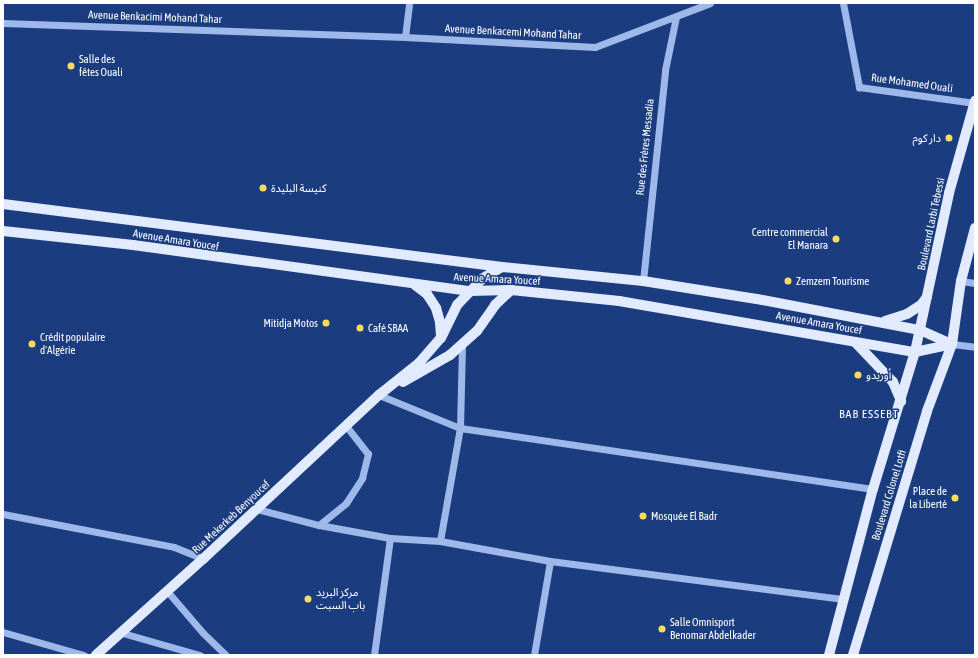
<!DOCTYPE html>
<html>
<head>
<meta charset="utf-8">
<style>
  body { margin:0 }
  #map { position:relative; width:978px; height:658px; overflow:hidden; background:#1b3d80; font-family:"Asap Condensed","Noto Sans Arabic",sans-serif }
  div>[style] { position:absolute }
  .minor>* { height:7px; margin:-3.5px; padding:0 3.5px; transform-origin:3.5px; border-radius:3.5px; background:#9eb8ea }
  .major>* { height:10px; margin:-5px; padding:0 5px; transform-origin:5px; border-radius:5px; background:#e1eafe }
  .dots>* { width:11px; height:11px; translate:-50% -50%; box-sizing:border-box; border:2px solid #1b3d80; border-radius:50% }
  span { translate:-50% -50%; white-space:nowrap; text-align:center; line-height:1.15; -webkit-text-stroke:3px #1b3d80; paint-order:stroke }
  .street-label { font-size:11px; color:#fff }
  .poi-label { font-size:11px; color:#fff }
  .left { translate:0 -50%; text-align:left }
  .right { translate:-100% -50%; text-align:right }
  .neighbourhood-label { font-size:12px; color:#fff; letter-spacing:1px }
  .frame { position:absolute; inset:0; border:4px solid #fff; pointer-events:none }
</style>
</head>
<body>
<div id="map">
  <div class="minor">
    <i style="left:843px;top:3px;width:86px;rotate:79.2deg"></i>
    <i style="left:859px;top:87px;width:117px;rotate:7.9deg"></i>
    <i style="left:3px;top:23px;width:402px;rotate:2deg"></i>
    <i style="left:405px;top:37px;width:190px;rotate:3deg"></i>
    <i style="left:595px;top:47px;width:123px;rotate:-20.9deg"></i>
    <i style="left:405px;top:37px;width:34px;rotate:-83deg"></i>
    <i style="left:643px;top:281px;width:212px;rotate:-84deg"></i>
    <i style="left:665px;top:70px;width:54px;rotate:-78.3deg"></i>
    <i style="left:961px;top:281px;width:14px;rotate:8deg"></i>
    <i style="left:952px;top:344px;width:23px;rotate:7deg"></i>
    <i style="left:379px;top:395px;width:87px;rotate:22.2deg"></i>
    <i style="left:460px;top:428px;width:417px;rotate:8.4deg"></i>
    <i style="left:257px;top:509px;width:64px;rotate:14.5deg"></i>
    <i style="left:319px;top:525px;width:72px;rotate:10.4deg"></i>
    <i style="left:390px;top:538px;width:50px;rotate:3.4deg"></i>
    <i style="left:440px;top:541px;width:112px;rotate:10.3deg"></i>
    <i style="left:550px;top:561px;width:296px;rotate:7.4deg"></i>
    <i style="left:3px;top:514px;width:174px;rotate:10.9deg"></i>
    <i style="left:174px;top:547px;width:31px;rotate:22deg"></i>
    <i style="left:319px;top:525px;width:35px;rotate:-39deg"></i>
    <i style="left:346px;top:503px;width:30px;rotate:-57deg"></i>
    <i style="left:362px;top:478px;width:25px;rotate:-76deg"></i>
    <i style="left:368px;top:454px;width:36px;rotate:-128deg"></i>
    <i style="left:440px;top:541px;width:115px;rotate:-80deg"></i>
    <i style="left:460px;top:428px;width:83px;rotate:-88.6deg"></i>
    <i style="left:167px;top:591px;width:55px;rotate:49.4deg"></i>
    <i style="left:203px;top:633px;width:32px;rotate:44deg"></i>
    <i style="left:3px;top:632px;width:84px;rotate:15.9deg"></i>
    <i style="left:119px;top:632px;width:84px;rotate:15.9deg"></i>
    <i style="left:374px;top:655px;width:118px;rotate:-82.2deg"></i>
    <i style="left:534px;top:655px;width:95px;rotate:-80.3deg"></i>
  </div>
  <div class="major">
    <i style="left:3px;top:204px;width:503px;rotate:7.2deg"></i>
    <i style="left:502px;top:267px;width:142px;rotate:5.7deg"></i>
    <i style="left:643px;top:281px;width:115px;rotate:9deg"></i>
    <i style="left:757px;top:299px;width:166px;rotate:10.8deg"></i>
    <i style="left:920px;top:330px;width:35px;rotate:24deg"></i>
    <i style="left:3px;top:231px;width:131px;rotate:6.1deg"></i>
    <i style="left:133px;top:245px;width:340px;rotate:7.8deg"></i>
    <i style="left:470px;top:291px;width:41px;rotate:-1.4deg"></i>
    <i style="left:511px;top:290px;width:109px;rotate:5.8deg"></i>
    <i style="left:619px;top:301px;width:300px;rotate:9.8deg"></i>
    <i style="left:915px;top:352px;width:38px;rotate:-12deg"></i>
    <i style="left:415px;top:285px;width:15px;rotate:37deg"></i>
    <i style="left:427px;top:294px;width:17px;rotate:57deg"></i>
    <i style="left:436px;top:308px;width:15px;rotate:74deg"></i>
    <i style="left:440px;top:322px;width:14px;rotate:86deg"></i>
    <i style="left:885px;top:321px;width:23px;rotate:-18deg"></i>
    <i style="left:907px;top:314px;width:17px;rotate:-33deg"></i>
    <i style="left:921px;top:305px;width:10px;rotate:-53deg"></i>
    <i style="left:855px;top:342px;width:55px;rotate:46.5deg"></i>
    <i style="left:893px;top:382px;width:21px;rotate:67deg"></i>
    <i style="left:403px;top:382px;width:54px;rotate:-29.9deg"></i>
    <i style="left:450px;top:355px;width:36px;rotate:-42deg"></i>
    <i style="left:477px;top:331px;width:32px;rotate:-55deg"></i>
    <i style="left:495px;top:305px;width:22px;rotate:-43deg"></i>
    <i style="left:96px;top:655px;width:144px;rotate:-41.9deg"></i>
    <i style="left:203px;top:559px;width:241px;rotate:-43deg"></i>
    <i style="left:379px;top:395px;width:51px;rotate:-38.7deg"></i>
    <i style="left:419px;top:363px;width:33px;rotate:-49deg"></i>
    <i style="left:441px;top:338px;width:37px;rotate:-64deg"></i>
    <i style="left:457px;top:305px;width:37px;rotate:-46deg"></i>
    <i style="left:483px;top:278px;width:22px;rotate:-30deg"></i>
    <i style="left:829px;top:655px;width:172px;rotate:-75.2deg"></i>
    <i style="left:873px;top:489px;width:143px;rotate:-73deg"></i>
    <i style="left:915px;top:352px;width:163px;rotate:-77.9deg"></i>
    <i style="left:949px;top:193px;width:96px;rotate:-74.2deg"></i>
    <i style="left:853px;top:655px;width:255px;rotate:-73.1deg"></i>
    <i style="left:927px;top:411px;width:72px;rotate:-69.5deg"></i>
    <i style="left:952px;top:344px;width:64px;rotate:-81.9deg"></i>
    <i style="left:961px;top:281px;width:55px;rotate:-75.2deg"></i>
  </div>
  <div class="dots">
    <i style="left:71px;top:66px;background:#fbdd5a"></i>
    <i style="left:949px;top:138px;background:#fbdd5a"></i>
    <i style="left:263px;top:188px;background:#fbdd5a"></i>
    <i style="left:836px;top:239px;background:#fbdd5a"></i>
    <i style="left:788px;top:281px;background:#fbdd5a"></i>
    <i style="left:326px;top:323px;background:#fbdd5a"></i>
    <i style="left:360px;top:328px;background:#fbdd5a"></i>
    <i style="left:32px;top:344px;background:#fbdd5a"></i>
    <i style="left:858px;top:375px;background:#fbdd5a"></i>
    <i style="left:955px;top:498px;background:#fbdd5a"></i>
    <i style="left:643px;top:516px;background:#fbdd5a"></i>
    <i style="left:308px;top:599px;background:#fbdd5a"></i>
    <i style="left:662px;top:629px;background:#fbdd5a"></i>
  </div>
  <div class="street-label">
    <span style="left:155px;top:17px;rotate:2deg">Avenue Benkacimi Mohand Tahar</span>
    <span style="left:513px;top:32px;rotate:3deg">Avenue Benkacemi Mohand Tahar</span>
    <span style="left:912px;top:83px;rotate:8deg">Rue Mohamed Ouali</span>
    <span style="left:645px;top:147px;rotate:-84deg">Rue des Frères Messadia</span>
    <span style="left:931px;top:224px;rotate:-78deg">Boulevard Larbi Tebessi</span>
    <span style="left:176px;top:240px;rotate:9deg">Avenue Amara Youcef</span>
    <span style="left:497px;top:279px;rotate:3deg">Avenue Amara Youcef</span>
    <span style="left:819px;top:323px;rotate:10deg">Avenue Amara Youcef</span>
    <span style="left:889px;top:495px;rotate:-73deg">Boulevard Colonel Lotfi</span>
    <span style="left:231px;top:517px;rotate:-43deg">Rue Mekerkeb Benyoucef</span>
  </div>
  <div class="poi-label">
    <span class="left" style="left:79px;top:66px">Salle des<br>fêtes Ouali</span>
    <span class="right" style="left:941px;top:138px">دار كوم</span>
    <span class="left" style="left:271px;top:188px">كنيسة البليدة</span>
    <span class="right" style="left:828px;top:239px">Centre commercial<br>El Manara</span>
    <span class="left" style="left:796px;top:281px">Zemzem Tourisme</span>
    <span class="right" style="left:318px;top:323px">Mitidja Motos</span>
    <span class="left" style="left:368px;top:328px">Café SBAA</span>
    <span class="left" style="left:40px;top:344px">Crédit populaire<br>d'Algérie</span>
    <span class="left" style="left:866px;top:375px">أوريدو</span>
    <span class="right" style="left:947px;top:498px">Place de<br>la Liberté</span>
    <span class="left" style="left:651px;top:516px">Mosquée El Badr</span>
    <span class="left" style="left:316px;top:599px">مركز البريد<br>باب السبت</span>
    <span class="left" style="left:670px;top:629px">Salle Omnisport<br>Benomar Abdelkader</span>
  </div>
  <div class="neighbourhood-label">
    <span style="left:869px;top:415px">BAB ESSEBT</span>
  </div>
  <div class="frame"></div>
</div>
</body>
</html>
